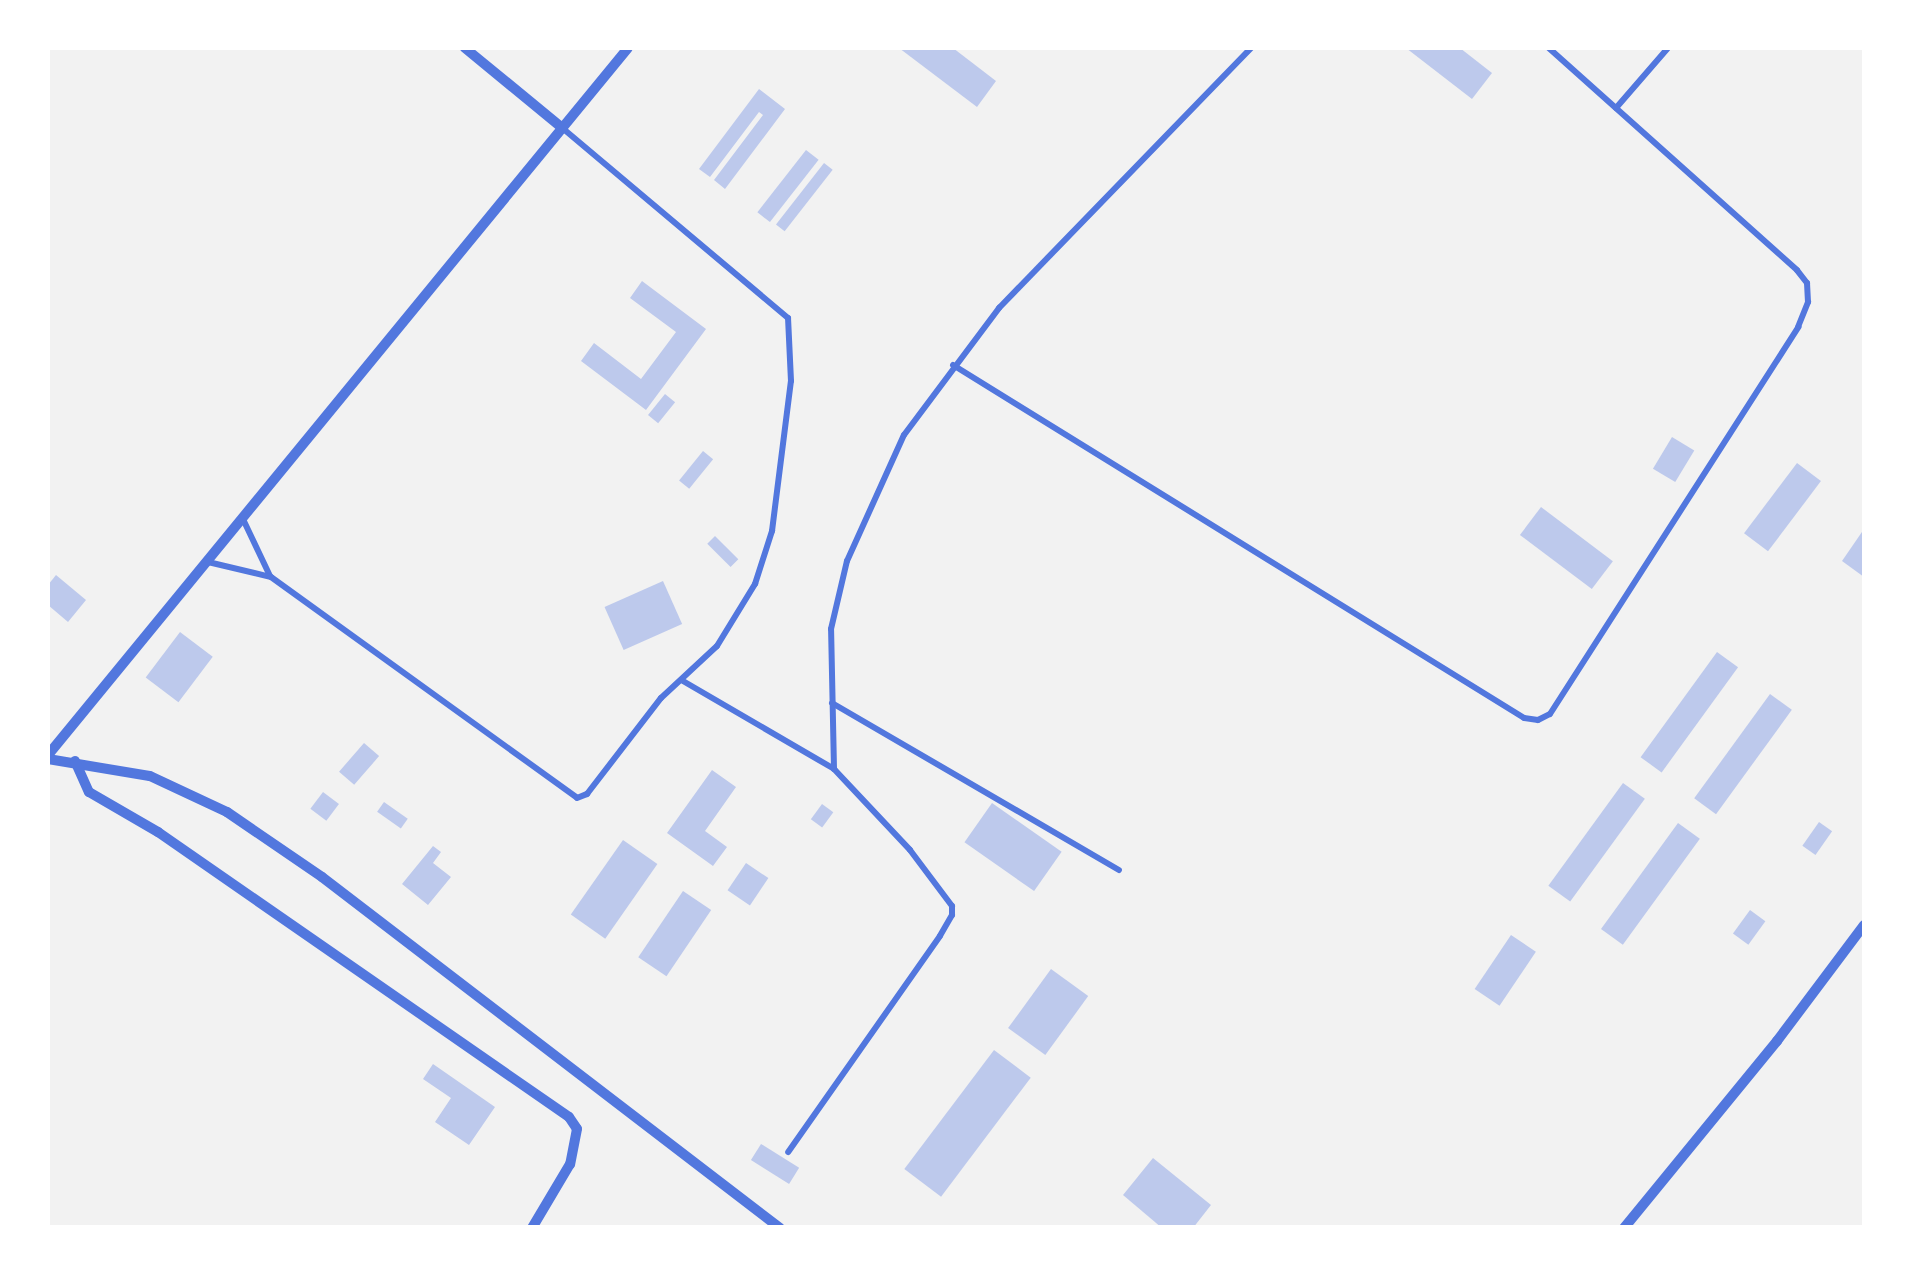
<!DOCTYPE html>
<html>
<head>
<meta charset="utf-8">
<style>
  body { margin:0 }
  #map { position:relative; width:1912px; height:1275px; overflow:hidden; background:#f2f2f2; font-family:Karla,sans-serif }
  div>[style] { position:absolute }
  .building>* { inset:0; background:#bdc9ec; transform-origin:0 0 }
  .service>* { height:6px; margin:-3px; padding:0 3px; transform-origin:3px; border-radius:3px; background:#5277de }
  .minor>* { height:10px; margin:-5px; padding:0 5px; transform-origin:5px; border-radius:5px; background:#5277de }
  span { translate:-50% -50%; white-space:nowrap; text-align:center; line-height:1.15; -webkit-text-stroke:10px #fff; paint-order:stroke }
  .frame { position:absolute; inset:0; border:50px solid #fff; pointer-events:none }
</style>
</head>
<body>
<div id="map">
  <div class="building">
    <i style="clip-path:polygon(899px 48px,953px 48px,996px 81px,977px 107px)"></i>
    <i style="clip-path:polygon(1406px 48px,1460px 48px,1492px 73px,1472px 99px)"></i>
    <i style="clip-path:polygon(759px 89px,785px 109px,725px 189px,714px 180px,763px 115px,759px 112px,710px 177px,699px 169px)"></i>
    <i style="left:806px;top:150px;width:16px;height:79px;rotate:38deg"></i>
    <i style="left:824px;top:163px;width:11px;height:78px;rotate:38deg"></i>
    <i style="clip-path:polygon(642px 281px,706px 329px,646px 410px,581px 361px,594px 343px,641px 379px,676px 332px,630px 298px)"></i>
    <i style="left:665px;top:394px;width:13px;height:27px;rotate:39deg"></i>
    <i style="left:1672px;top:437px;width:26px;height:37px;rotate:31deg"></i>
    <i style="left:703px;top:451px;width:13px;height:38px;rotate:39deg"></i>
    <i style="left:1797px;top:463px;width:30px;height:88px;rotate:37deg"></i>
    <i style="left:1541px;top:507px;width:90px;height:35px;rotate:37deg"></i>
    <i style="clip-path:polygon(1864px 529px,1864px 577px,1842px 561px)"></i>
    <i style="left:715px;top:536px;width:33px;height:11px;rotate:45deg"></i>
    <i style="clip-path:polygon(56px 575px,86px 600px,68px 622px,48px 605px,48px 585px)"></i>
    <i style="left:663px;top:581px;width:47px;height:64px;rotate:66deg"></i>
    <i style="left:180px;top:632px;width:41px;height:57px;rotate:37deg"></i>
    <i style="left:1717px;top:652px;width:26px;height:130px;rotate:36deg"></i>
    <i style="left:1770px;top:694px;width:27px;height:129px;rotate:36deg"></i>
    <i style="left:364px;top:743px;width:20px;height:38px;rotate:41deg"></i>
    <i style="clip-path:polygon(712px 770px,736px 787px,705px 831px,727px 847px,713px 866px,667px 833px)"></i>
    <i style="left:1623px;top:783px;width:27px;height:127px;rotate:36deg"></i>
    <i style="left:323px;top:792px;width:20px;height:21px;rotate:37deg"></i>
    <i style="left:384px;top:802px;width:29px;height:12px;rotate:35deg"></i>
    <i style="left:992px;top:803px;width:85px;height:48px;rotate:35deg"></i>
    <i style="left:822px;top:804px;width:14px;height:19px;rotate:36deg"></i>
    <i style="left:1819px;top:822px;width:16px;height:29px;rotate:35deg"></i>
    <i style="left:1678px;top:823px;width:27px;height:131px;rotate:36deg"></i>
    <i style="left:623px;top:840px;width:42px;height:91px;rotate:35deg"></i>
    <i style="clip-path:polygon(433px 846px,441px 852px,433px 863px,451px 877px,428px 905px,402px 884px)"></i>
    <i style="left:746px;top:863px;width:27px;height:33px;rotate:34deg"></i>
    <i style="left:683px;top:891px;width:34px;height:80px;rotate:34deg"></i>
    <i style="left:1750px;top:910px;width:19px;height:29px;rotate:36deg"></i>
    <i style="left:1511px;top:935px;width:30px;height:65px;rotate:34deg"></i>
    <i style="left:1051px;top:969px;width:46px;height:73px;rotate:36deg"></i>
    <i style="left:994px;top:1050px;width:46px;height:149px;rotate:37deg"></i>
    <i style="clip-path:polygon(433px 1064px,495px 1107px,469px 1145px,435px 1122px,451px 1098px,423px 1079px)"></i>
    <i style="left:761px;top:1144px;width:45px;height:19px;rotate:32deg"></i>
    <i style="clip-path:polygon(1153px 1158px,1211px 1205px,1193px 1228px,1162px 1228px,1123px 1195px)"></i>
  </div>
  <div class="service">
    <i style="left:1616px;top:108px;width:79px;rotate:-49.1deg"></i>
    <i style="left:953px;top:365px;width:671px;rotate:31.72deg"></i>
    <i style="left:1524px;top:718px;width:14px;rotate:8deg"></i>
    <i style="left:1538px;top:720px;width:13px;rotate:-27deg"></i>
    <i style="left:1550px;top:714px;width:460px;rotate:-57.3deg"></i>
    <i style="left:1798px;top:327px;width:27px;rotate:-68deg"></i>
    <i style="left:1808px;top:302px;width:19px;rotate:-93deg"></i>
    <i style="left:1807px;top:283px;width:16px;rotate:-128deg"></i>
    <i style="left:1797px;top:270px;width:333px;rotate:-138.2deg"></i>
    <i style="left:242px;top:517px;width:65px;rotate:64.6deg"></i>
    <i style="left:208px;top:562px;width:65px;rotate:13.4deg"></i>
    <i style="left:271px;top:577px;width:377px;rotate:35.8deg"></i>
    <i style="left:577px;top:798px;width:11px;rotate:-22deg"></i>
    <i style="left:587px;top:794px;width:121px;rotate:-52.4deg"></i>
    <i style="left:661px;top:698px;width:76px;rotate:-42.9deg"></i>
    <i style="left:717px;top:646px;width:73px;rotate:-58.5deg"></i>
    <i style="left:755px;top:584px;width:56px;rotate:-72.2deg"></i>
    <i style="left:772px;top:531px;width:151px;rotate:-82.8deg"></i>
    <i style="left:791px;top:381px;width:63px;rotate:-92.7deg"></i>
    <i style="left:788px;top:318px;width:297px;rotate:-139.9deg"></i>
    <i style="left:683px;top:681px;width:175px;rotate:30.2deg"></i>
    <i style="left:834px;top:769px;width:111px;rotate:46.8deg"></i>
    <i style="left:910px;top:850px;width:70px;rotate:53.1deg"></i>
    <i style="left:952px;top:906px;width:9px;rotate:90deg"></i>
    <i style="left:952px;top:915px;width:24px;rotate:120deg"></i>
    <i style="left:940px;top:936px;width:264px;rotate:125.1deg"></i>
    <i style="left:832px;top:703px;width:332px;rotate:30.2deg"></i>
    <i style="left:834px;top:769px;width:140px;rotate:-91.2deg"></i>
    <i style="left:831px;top:629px;width:70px;rotate:-76.8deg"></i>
    <i style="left:847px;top:561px;width:138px;rotate:-65.7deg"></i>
    <i style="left:904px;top:435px;width:159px;rotate:-53.2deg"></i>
    <i style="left:999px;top:308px;width:362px;rotate:-45.9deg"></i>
  </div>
  <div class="minor">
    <i style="left:465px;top:48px;width:123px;rotate:39.4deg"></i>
    <i style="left:48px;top:755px;width:914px;rotate:-50.64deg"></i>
    <i style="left:48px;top:759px;width:103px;rotate:9.5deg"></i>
    <i style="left:150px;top:776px;width:85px;rotate:25.1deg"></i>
    <i style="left:227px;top:812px;width:115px;rotate:34.4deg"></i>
    <i style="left:322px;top:877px;width:577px;rotate:37.47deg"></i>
    <i style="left:75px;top:761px;width:34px;rotate:66deg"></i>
    <i style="left:89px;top:792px;width:80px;rotate:30.1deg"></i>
    <i style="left:158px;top:832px;width:500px;rotate:34.74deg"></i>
    <i style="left:569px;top:1117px;width:14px;rotate:56deg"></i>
    <i style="left:577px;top:1129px;width:36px;rotate:101deg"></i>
    <i style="left:570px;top:1164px;width:74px;rotate:120.7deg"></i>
    <i style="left:1624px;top:1228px;width:242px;rotate:-50.7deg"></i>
    <i style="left:1777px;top:1041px;width:145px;rotate:-53.1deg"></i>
  </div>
  <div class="frame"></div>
</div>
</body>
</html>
